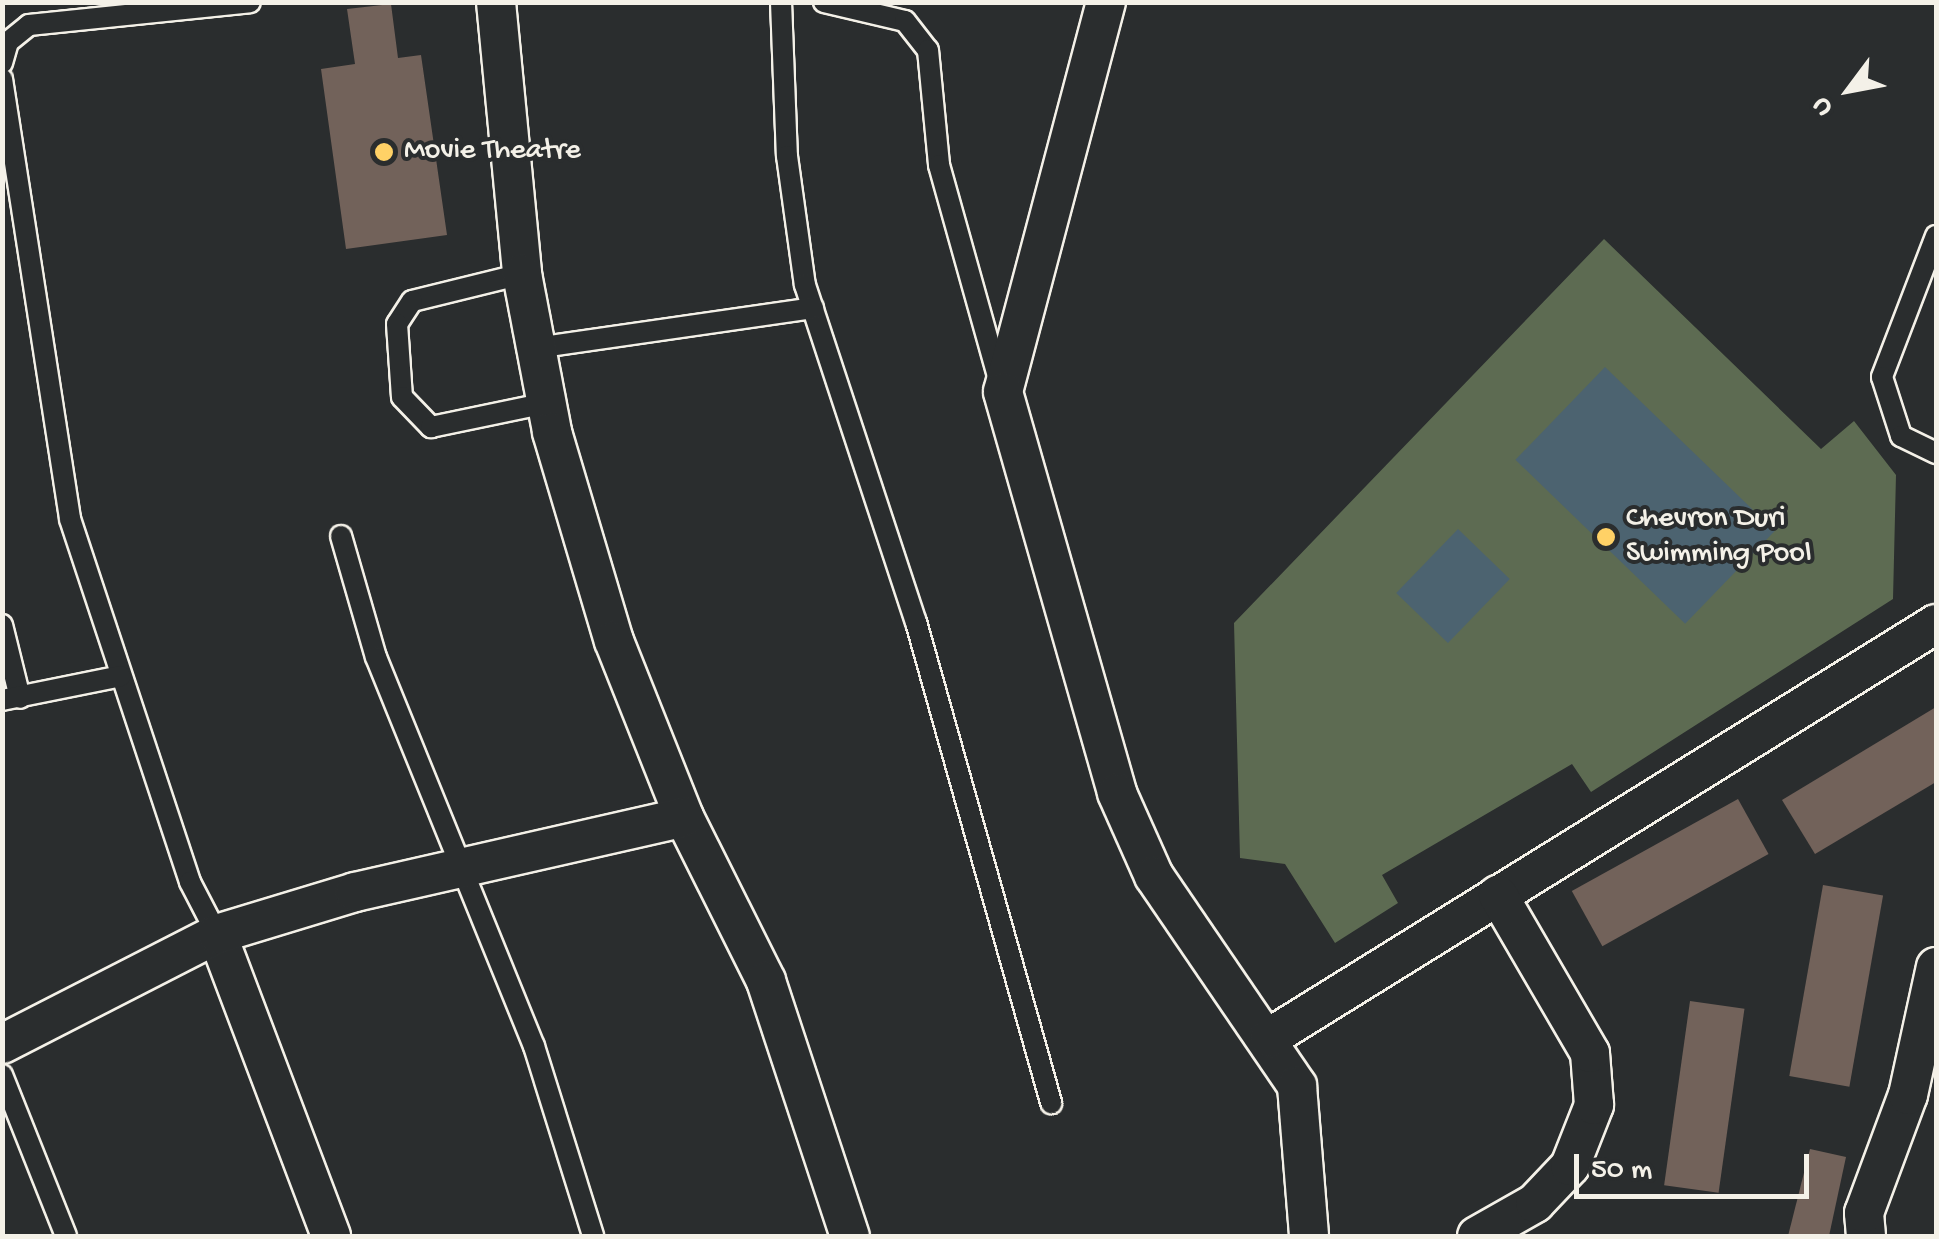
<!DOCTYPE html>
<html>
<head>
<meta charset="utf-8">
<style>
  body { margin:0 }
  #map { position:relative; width:1939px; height:1239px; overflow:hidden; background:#2a2d2e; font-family:"Gochi Hand",sans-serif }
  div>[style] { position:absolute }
  .green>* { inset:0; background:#5d6b52 }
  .water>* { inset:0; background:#4c6370; transform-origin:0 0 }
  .building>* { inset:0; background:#72625a; transform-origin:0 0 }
  .roads { filter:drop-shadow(2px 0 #f4f1e8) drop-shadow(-2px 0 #f4f1e8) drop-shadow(0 2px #f4f1e8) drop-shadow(0 -2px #f4f1e8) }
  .lane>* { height:20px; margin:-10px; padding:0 10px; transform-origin:10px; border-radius:10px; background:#2a2d2e }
  .street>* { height:38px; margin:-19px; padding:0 19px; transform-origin:19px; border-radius:19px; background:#2a2d2e }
  .dots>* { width:28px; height:28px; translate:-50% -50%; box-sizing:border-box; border:5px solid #2a2d2e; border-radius:50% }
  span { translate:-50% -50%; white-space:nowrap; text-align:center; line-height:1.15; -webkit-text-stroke:8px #2a2d2e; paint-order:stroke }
  .poi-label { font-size:30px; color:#f4f1e8 }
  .left { translate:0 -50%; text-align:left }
  .frame { position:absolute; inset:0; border:5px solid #f4f1e8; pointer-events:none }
  .north { position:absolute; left:1799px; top:40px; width:100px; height:100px; -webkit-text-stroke:8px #2a2d2e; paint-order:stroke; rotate:238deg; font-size:28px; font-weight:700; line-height:40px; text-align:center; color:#f4f1e8 }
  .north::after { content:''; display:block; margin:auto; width:35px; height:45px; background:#f4f1e8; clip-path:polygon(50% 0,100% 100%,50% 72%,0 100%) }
  .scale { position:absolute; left:1574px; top:1154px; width:235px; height:45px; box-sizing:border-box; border:5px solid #f4f1e8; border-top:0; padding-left:12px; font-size:30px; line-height:35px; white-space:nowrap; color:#f4f1e8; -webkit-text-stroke:8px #2a2d2e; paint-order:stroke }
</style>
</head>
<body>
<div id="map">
  <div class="green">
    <i style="clip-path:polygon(1604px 239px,1821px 449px,1854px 421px,1896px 475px,1893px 599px,1591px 792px,1572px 764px,1382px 875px,1398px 903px,1335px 943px,1285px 864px,1240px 858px,1234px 623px)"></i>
  </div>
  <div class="water">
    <i style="left:1605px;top:367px;width:236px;height:129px;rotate:44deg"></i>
    <i style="left:1458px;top:529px;width:72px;height:89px;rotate:44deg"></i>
  </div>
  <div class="building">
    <i style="clip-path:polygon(391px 4px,398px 58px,421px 55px,447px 235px,346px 249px,321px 69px,355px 64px,347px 9px)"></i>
    <i style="clip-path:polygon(1936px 707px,1936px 782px,1815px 854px,1782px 800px)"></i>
    <i style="left:1738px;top:799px;width:63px;height:190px;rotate:61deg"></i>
    <i style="left:1823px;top:885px;width:61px;height:194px;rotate:10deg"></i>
    <i style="left:1690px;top:1001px;width:55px;height:186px;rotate:8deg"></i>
    <i style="clip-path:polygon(1810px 1149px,1846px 1157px,1829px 1236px,1788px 1236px)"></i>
  </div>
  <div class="roads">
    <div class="lane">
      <i style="left:781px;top:2px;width:154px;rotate:87.8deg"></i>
      <i style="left:787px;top:156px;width:130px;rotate:82.1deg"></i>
      <i style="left:805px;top:285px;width:355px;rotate:71.8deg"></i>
      <i style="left:916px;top:622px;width:500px;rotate:74.3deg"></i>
      <i style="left:824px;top:2px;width:83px;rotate:13.2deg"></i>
      <i style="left:905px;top:21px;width:37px;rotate:52deg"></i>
      <i style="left:928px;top:50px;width:116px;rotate:84.5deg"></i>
      <i style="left:939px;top:165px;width:226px;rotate:74.4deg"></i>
      <i style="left:2px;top:63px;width:22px;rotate:-74deg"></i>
      <i style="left:8px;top:42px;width:27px;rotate:-39deg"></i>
      <i style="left:29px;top:25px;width:222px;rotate:-5.9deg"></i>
      <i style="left:2px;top:79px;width:445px;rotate:81.2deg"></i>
      <i style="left:70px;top:519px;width:382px;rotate:71.7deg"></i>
      <i style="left:190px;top:882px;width:59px;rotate:62.6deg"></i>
      <i style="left:1936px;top:236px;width:151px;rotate:111deg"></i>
      <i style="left:1882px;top:377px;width:62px;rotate:72.1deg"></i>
      <i style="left:1901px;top:436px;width:39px;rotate:26deg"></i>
      <i style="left:522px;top:274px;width:113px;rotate:166.2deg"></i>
      <i style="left:412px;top:301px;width:27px;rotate:123deg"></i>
      <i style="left:397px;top:324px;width:73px;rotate:86.1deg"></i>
      <i style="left:402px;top:397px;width:42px;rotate:46deg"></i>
      <i style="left:431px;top:427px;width:118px;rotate:-11.7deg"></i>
      <i style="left:536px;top:348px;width:280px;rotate:-8.2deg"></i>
      <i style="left:341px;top:536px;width:126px;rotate:73.9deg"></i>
      <i style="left:376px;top:657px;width:420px;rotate:67.9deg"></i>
      <i style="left:534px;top:1046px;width:199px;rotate:72.7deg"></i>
      <i style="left:2px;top:625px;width:75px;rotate:76.1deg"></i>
      <i style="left:2px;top:700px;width:121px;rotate:-11.4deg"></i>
      <i style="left:2px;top:1075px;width:173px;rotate:68.3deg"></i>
    </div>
    <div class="street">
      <i style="left:496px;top:2px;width:273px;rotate:84.5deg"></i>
      <i style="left:522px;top:274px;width:161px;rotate:79.2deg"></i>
      <i style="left:552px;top:432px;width:218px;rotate:73.5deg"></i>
      <i style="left:614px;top:641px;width:189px;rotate:68.3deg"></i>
      <i style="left:684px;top:817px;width:183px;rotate:63.4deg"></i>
      <i style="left:766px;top:981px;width:268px;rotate:71.8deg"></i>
      <i style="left:1106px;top:2px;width:403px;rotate:104.8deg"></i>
      <i style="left:1003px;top:392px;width:417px;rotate:74.1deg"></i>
      <i style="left:1117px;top:793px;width:91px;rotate:66deg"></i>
      <i style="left:1154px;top:876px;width:254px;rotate:55.7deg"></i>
      <i style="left:1297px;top:1086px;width:150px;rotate:85.4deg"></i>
      <i style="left:217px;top:934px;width:323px;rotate:69.3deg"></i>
      <i style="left:1269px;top:1038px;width:785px;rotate:-31.83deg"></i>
      <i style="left:2px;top:1044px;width:242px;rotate:-27.1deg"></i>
      <i style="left:217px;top:934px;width:144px;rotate:-16.9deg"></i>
      <i style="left:355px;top:892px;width:337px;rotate:-12.8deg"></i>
      <i style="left:1477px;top:1236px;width:67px;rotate:-29.6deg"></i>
      <i style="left:1535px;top:1203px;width:51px;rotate:-46.6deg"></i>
      <i style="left:1570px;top:1166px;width:66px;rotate:-68.5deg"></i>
      <i style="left:1594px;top:1105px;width:52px;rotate:-94.4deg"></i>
      <i style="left:1590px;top:1053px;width:183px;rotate:-120.2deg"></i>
      <i style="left:1866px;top:1236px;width:23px;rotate:-95deg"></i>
      <i style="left:1864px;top:1213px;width:126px;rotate:-69.6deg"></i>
      <i style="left:1908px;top:1095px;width:131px;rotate:-77.7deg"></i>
    </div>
  </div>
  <div class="dots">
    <i style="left:384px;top:152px;background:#ffd166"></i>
    <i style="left:1606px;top:537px;background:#ffd166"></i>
  </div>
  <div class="poi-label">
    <span class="left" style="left:404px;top:152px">Movie Theatre</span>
    <span class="left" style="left:1626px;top:537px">Chevron Duri<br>Swimming Pool</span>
  </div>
  <div class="frame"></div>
  <div class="north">U</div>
  <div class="scale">50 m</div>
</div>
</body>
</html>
